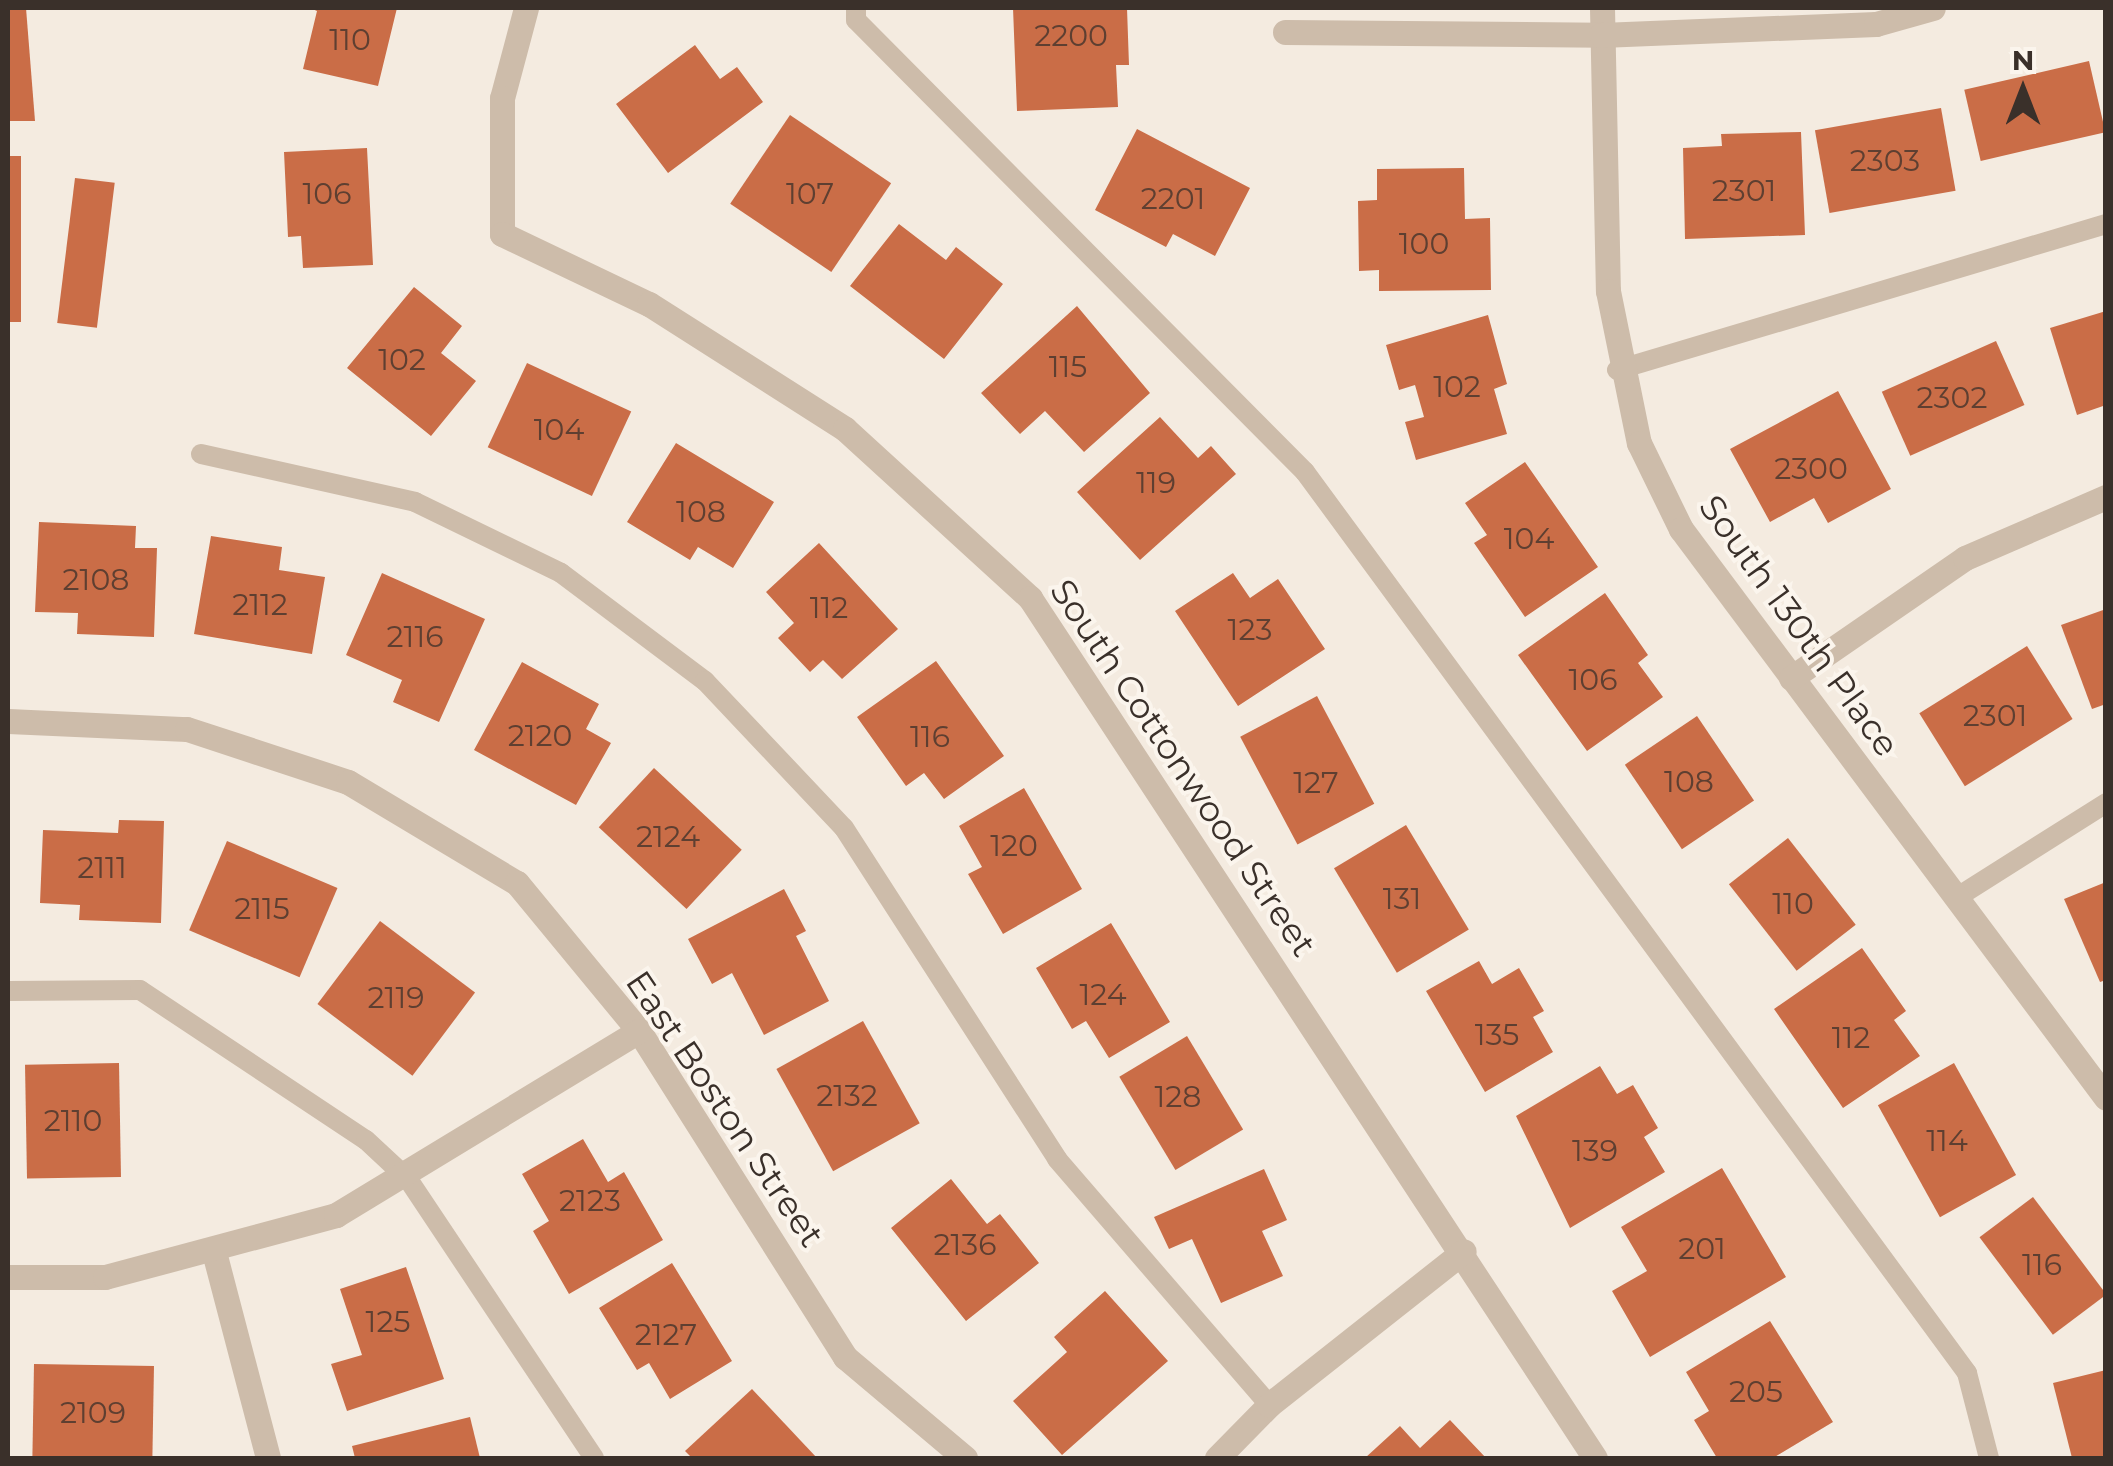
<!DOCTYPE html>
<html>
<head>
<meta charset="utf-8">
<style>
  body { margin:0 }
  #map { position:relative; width:2113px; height:1466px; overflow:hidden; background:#f4ebe0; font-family:Montserrat,sans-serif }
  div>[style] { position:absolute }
  .building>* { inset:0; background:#ca6d47; transform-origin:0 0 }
  .service>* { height:20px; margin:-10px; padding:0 10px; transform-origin:10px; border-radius:10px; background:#cdbcaa }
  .minor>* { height:25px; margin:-12.5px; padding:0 12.5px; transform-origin:12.5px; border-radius:12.5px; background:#cdbcaa }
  span { translate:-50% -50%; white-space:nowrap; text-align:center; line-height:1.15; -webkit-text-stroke:8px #fbf5ed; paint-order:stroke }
  .number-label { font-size:30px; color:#5e3f31 }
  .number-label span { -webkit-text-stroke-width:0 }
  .street-label { font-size:35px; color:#3a302a }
  .frame { position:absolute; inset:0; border:10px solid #3a302a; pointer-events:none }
  .north { position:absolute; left:1973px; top:40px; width:100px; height:100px; -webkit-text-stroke:8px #fbf5ed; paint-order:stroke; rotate:0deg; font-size:28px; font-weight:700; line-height:40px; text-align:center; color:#3a302a }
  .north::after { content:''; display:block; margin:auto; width:35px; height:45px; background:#3a302a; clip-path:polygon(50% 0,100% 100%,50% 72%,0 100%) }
</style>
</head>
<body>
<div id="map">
  <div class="building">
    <i style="clip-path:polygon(8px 8px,26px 8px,35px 121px,8px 121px)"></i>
    <i style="clip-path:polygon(397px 8px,378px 86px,303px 69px,317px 11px,310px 8px)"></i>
    <i style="clip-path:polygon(1013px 8px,1127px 8px,1129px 65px,1116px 65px,1118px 107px,1017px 111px)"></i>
    <i style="clip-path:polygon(695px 45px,720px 79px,737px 67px,763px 102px,668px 173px,616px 104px)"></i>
    <i style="left:2089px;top:61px;width:73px;height:128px;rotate:77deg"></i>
    <i style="left:1941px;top:108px;width:84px;height:128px;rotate:80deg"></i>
    <i style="left:790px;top:115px;width:122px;height:107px;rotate:34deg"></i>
    <i style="clip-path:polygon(1137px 129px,1250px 188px,1215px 256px,1173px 234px,1166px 247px,1095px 210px)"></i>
    <i style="clip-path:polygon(1801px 132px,1805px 235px,1685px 239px,1683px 148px,1722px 146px,1721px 134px)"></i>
    <i style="clip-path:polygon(367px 148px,373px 265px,303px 268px,301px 236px,288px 237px,284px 152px)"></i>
    <i style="left:8px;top:156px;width:13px;height:166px"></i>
    <i style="clip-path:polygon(1464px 168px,1465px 219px,1490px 218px,1491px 290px,1379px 291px,1379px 270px,1359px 271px,1358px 201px,1377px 200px,1377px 169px)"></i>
    <i style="left:75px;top:178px;width:40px;height:146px;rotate:7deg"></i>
    <i style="clip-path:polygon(899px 224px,946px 260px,956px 247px,1003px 284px,944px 359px,850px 286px)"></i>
    <i style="clip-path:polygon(414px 287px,462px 326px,441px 353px,476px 381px,431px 436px,347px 368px)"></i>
    <i style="clip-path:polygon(1077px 306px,1150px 393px,1084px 452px,1045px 411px,1020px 434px,981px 393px)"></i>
    <i style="clip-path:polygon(2106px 311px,2106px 405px,2077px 415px,2050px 328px)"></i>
    <i style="clip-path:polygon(1488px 315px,1507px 384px,1494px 389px,1507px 434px,1416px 460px,1405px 422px,1424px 417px,1415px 385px,1399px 390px,1386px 345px)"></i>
    <i style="left:1996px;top:341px;width:70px;height:125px;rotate:66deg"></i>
    <i style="left:527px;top:363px;width:115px;height:93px;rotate:25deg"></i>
    <i style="clip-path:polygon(1838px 391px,1891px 489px,1828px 523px,1814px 498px,1770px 522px,1730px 449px)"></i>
    <i style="clip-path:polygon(1160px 417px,1198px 458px,1211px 446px,1236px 474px,1140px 560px,1077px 492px)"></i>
    <i style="clip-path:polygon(676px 443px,774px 502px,733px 568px,698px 547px,690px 560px,627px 522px)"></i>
    <i style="clip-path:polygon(1525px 462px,1598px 567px,1525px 617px,1474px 543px,1487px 535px,1465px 503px)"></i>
    <i style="clip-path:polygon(39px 522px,136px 526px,135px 548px,157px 548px,154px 637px,77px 634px,78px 613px,35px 612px)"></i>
    <i style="clip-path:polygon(211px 536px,282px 547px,279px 570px,325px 577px,312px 654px,194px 634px)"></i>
    <i style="clip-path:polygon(819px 543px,898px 629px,842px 679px,823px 660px,810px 672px,778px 638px,794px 623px,766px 592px)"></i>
    <i style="clip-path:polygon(382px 573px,485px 619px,439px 722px,393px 702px,402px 680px,346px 655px)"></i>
    <i style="clip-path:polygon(1233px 573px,1250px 598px,1278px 579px,1325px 649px,1238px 706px,1175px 611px)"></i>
    <i style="clip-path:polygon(1605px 593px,1648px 655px,1638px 663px,1663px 697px,1587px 751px,1518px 655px)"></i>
    <i style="clip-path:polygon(2106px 609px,2106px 704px,2092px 709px,2061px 625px)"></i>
    <i style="left:2027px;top:646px;width:86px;height:127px;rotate:58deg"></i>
    <i style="clip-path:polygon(936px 661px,1004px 756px,944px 799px,924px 773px,906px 786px,857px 717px)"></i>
    <i style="clip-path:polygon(522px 662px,599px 704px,586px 729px,611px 743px,576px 805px,474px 750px)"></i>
    <i style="left:1317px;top:696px;width:122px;height:87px;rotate:62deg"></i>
    <i style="left:1697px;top:716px;width:102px;height:87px;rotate:56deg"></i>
    <i style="left:654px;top:768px;width:120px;height:81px;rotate:43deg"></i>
    <i style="clip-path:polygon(1024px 788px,1082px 889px,1003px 934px,968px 874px,982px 867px,959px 826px)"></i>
    <i style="clip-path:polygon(119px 820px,164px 821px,161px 923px,79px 920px,80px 905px,40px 903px,43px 830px,118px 833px)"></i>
    <i style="left:1406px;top:825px;width:122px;height:84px;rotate:59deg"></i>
    <i style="left:1788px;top:838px;width:110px;height:75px;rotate:52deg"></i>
    <i style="left:227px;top:841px;width:120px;height:97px;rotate:23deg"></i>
    <i style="clip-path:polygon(2106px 882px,2106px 980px,2100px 982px,2064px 899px)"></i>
    <i style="clip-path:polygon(784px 889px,806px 931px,796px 936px,829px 1001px,764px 1035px,732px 973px,712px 984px,688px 939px)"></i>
    <i style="left:380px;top:921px;width:119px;height:104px;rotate:37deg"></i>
    <i style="clip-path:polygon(1111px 923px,1170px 1022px,1109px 1058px,1086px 1021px,1072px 1029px,1036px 968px)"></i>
    <i style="clip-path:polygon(1862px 948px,1906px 1011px,1894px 1020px,1920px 1056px,1843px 1108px,1774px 1009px)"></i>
    <i style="clip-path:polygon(1479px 961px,1492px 984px,1519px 968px,1544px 1011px,1533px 1017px,1553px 1052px,1485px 1092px,1426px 991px)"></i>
    <i style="left:863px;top:1021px;width:117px;height:99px;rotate:61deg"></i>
    <i style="left:1187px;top:1036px;width:109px;height:79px;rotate:59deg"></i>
    <i style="left:119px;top:1063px;width:114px;height:94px;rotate:89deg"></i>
    <i style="left:1954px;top:1063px;width:128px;height:87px;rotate:61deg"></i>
    <i style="clip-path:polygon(1600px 1066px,1617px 1094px,1633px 1085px,1658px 1128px,1644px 1137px,1665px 1172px,1570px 1228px,1516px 1116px)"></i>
    <i style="clip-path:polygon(583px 1139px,608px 1182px,624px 1172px,663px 1240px,569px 1294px,533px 1231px,549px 1221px,522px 1174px)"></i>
    <i style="clip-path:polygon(1722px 1168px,1786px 1277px,1650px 1357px,1612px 1291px,1647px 1271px,1621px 1227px)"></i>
    <i style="clip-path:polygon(1264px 1169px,1287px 1220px,1262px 1231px,1283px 1276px,1221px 1303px,1192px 1239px,1169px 1249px,1154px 1217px)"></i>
    <i style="clip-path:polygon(951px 1179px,987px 1224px,1000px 1214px,1039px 1263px,966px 1321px,891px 1228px)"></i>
    <i style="left:2033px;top:1197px;width:122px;height:67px;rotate:53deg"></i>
    <i style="clip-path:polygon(672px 1263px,732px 1361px,670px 1399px,649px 1363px,637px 1370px,599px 1308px)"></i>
    <i style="clip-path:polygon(406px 1267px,444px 1379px,347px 1411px,331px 1364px,362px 1355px,340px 1289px)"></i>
    <i style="clip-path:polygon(1105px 1291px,1168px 1361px,1062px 1455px,1013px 1401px,1067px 1352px,1054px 1337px)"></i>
    <i style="clip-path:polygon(1770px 1321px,1833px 1422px,1773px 1458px,1717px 1458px,1694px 1420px,1709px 1411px,1686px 1372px)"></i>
    <i style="left:34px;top:1364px;width:120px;height:94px;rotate:1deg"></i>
    <i style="clip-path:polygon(2106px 1370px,2106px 1458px,2072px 1458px,2053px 1383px)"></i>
    <i style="clip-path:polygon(752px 1389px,817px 1458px,692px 1458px,685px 1451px)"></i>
    <i style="clip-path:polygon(470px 1417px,480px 1458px,355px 1458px,352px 1446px)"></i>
    <i style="clip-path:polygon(1450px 1420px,1486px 1458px,1365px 1458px,1400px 1426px,1420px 1448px)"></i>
  </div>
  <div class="service">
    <i style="left:856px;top:8px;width:12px;rotate:90deg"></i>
    <i style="left:856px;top:20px;width:637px;rotate:45.19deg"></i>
    <i style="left:1305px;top:472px;width:1118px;rotate:53.69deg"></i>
    <i style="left:1967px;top:1373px;width:88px;rotate:75.5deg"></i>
    <i style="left:1617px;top:370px;width:510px;rotate:-16.62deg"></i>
    <i style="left:201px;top:454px;width:219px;rotate:12.6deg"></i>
    <i style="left:415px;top:502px;width:162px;rotate:25.9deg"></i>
    <i style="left:561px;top:573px;width:180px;rotate:36.9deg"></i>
    <i style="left:705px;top:681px;width:202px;rotate:46.6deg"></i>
    <i style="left:844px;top:828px;width:394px;rotate:57.2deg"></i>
    <i style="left:1057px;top:1159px;width:325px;rotate:49.2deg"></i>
    <i style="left:1956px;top:898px;width:178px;rotate:-32.3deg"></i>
    <i style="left:8px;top:991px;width:132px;rotate:-0.4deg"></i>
    <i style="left:140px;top:990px;width:271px;rotate:33.6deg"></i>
    <i style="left:366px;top:1140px;width:57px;rotate:42.9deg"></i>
    <i style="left:408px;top:1179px;width:335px;rotate:56.3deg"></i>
  </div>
  <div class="minor">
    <i style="left:526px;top:8px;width:93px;rotate:104.9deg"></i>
    <i style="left:502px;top:98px;width:136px;rotate:90deg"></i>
    <i style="left:502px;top:234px;width:163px;rotate:25.5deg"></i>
    <i style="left:649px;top:304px;width:232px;rotate:32.5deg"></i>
    <i style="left:845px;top:429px;width:251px;rotate:42.4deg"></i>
    <i style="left:1030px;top:598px;width:1029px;rotate:56.7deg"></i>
    <i style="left:1602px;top:8px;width:283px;rotate:88.8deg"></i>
    <i style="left:1608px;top:291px;width:155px;rotate:78.5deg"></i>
    <i style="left:1639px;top:443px;width:96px;rotate:64deg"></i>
    <i style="left:1681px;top:529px;width:710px;rotate:53.24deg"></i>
    <i style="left:1285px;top:32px;width:316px;rotate:0.5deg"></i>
    <i style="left:1601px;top:35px;width:275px;rotate:-2.3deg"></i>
    <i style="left:1876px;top:24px;width:59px;rotate:-15.7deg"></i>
    <i style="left:1791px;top:678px;width:211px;rotate:-34.6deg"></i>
    <i style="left:1965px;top:558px;width:154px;rotate:-23.4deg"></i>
    <i style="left:8px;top:721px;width:179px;rotate:2.6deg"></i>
    <i style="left:187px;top:729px;width:169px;rotate:18.2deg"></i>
    <i style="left:348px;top:782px;width:197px;rotate:30.9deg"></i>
    <i style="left:517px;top:883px;width:192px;rotate:50.5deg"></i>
    <i style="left:639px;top:1031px;width:386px;rotate:57.7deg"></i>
    <i style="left:845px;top:1357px;width:157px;rotate:40.1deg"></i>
    <i style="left:214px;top:1252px;width:213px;rotate:75.3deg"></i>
    <i style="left:8px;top:1277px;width:97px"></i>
    <i style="left:105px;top:1277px;width:239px;rotate:-15deg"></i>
    <i style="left:336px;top:1215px;width:354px;rotate:-31.3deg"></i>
    <i style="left:1217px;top:1458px;width:74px;rotate:-45.5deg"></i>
    <i style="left:1269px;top:1405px;width:248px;rotate:-38.3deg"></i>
  </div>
  <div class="number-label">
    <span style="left:1071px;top:36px">2200</span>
    <span style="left:350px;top:40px">110</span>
    <span style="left:1885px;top:161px">2303</span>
    <span style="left:1744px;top:191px">2301</span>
    <span style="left:327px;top:194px">106</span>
    <span style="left:810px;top:194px">107</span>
    <span style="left:1173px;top:199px">2201</span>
    <span style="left:1424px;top:244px">100</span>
    <span style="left:402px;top:360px">102</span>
    <span style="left:1068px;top:367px">115</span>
    <span style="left:1457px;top:387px">102</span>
    <span style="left:1952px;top:398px">2302</span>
    <span style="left:559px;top:430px">104</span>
    <span style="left:1811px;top:469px">2300</span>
    <span style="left:1156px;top:483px">119</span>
    <span style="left:701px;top:512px">108</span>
    <span style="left:1529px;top:539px">104</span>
    <span style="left:96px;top:580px">2108</span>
    <span style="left:260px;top:605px">2112</span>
    <span style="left:829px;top:608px">112</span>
    <span style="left:1250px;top:630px">123</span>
    <span style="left:415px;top:637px">2116</span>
    <span style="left:1593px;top:680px">106</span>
    <span style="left:1995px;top:716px">2301</span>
    <span style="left:540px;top:736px">2120</span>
    <span style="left:930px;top:737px">116</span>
    <span style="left:1689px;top:782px">108</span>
    <span style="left:1316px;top:783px">127</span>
    <span style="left:668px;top:837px">2124</span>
    <span style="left:1014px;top:846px">120</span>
    <span style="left:102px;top:868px">2111</span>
    <span style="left:1402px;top:899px">131</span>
    <span style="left:1793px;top:904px">110</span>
    <span style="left:262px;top:909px">2115</span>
    <span style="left:1103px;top:995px">124</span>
    <span style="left:396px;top:998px">2119</span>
    <span style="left:1497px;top:1035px">135</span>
    <span style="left:1851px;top:1038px">112</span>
    <span style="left:847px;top:1096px">2132</span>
    <span style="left:1178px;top:1097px">128</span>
    <span style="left:73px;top:1121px">2110</span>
    <span style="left:1947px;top:1141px">114</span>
    <span style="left:1595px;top:1151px">139</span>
    <span style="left:590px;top:1201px">2123</span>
    <span style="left:965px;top:1245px">2136</span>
    <span style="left:1702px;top:1249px">201</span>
    <span style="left:2042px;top:1265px">116</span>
    <span style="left:388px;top:1322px">125</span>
    <span style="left:666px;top:1335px">2127</span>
    <span style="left:1756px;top:1392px">205</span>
    <span style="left:93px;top:1413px">2109</span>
  </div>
  <div class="street-label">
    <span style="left:1799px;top:626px;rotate:54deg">South 130th Place</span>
    <span style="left:1183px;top:768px;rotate:56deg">South Cottonwood Street</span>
    <span style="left:725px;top:1109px;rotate:56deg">East Boston Street</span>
  </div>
  <div class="frame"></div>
  <div class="north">N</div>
</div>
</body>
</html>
